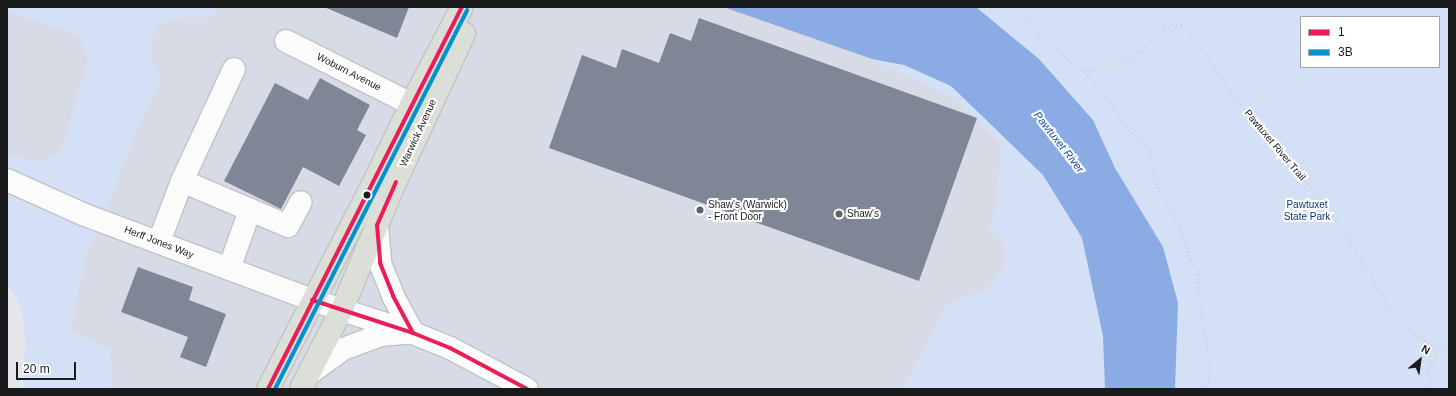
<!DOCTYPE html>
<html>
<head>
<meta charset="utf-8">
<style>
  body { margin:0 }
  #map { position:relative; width:1456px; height:396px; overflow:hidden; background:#e5e7eb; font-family:Helvetica,sans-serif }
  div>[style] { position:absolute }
  .built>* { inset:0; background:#d6dbe5 }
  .green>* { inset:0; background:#d3e0f5 }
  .water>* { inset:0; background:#8aabe3 }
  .building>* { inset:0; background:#7f8797 }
  .path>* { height:2.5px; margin-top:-1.25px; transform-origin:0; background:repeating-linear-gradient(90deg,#d1d1d2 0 1px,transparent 0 4px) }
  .roads { filter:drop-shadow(1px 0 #c1c2c5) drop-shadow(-1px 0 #c1c2c5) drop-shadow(0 1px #c1c2c5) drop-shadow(0 -1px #c1c2c5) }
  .minor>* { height:22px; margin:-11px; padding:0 11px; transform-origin:11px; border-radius:11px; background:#fbfbfc }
  .major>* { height:22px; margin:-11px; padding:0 11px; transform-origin:11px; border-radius:11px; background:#dcdfd7 }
  .bus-1>* { height:4px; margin:-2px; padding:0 2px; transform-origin:2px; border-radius:2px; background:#ea1d57 }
  .bus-2>* { height:4px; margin:-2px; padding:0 2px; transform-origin:2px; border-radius:2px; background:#0092d0 }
  .dots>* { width:11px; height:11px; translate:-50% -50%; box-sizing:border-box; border:2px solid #fff; border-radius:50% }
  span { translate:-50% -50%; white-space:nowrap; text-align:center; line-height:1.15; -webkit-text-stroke:4px #fff; paint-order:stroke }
  .street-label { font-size:10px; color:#191b1d }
  .poi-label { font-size:10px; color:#191b1d }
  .left { translate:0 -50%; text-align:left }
  .park-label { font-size:10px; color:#0d357b }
  .water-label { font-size:11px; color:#174ca7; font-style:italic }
  .frame { position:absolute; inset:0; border:8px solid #191b1d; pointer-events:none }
  .legend { position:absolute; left:1300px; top:16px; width:140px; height:52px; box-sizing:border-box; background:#fff; border:1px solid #a3a4a5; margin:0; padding:5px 7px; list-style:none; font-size:12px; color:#191b1d }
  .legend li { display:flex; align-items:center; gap:8px; height:20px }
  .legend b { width:20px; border:1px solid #a3a4a5 }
  .north { position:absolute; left:1400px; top:340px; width:40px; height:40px; -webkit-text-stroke:3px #fff; paint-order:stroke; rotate:29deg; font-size:11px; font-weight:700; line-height:16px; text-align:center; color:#191b1d }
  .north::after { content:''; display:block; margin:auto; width:14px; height:18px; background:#191b1d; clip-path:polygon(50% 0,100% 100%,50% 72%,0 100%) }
  .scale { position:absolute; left:16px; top:362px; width:60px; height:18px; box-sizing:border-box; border:2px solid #191b1d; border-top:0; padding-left:5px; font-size:12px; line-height:14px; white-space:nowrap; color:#191b1d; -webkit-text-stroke:3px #fff; paint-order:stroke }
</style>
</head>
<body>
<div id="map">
  <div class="built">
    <i style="clip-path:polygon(218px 7px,723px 7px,872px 59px,951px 97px,1002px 144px,995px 213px,989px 227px,1002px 239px,1007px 262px,988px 289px,947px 304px,903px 389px,108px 389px,112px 382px,110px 380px,70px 330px,86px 254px,103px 221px,116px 183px,137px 128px,161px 79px,150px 58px,154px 27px,172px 18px,215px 16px)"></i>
    <i style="clip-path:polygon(7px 12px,77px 35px,89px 56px,61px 154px,38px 162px,7px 156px)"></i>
  </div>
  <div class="green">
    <i style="clip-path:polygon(7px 7px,218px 7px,215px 16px,172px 18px,154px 27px,150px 58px,161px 79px,137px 128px,116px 183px,103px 221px,86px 254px,70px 330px,110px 349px,112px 382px,108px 389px,23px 389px,25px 345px,24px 321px,18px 302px,11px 289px,7px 286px,7px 156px,38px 162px,61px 154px,89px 56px,77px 35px,7px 12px)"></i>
    <i style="clip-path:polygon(evenodd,976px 7px,1449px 7px,1449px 389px,1175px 389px,1178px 303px,1093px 120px,1039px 59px,976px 7px,1301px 17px,1439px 17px,1439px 67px,1301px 67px,1301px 17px)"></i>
    <i style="clip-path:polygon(874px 58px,904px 65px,951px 86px,1043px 175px,1082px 238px,1103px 336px,1105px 389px,903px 389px,947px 304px,988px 289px,1007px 262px,1002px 239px,989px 227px,995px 213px,1002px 144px,951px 97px,872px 59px)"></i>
  </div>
  <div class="water">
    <i style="clip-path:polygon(723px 7px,976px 7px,1039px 59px,1093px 120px,1115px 168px,1163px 247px,1178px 303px,1175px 389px,1105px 389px,1103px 336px,1082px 238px,1043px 175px,951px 86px,904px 65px,872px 59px)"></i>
  </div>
  <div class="building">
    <i style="clip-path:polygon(324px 7px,409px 7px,397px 38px)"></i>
    <i style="clip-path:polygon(699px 18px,977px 118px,919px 281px,549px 148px,582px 55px,616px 68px,622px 49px,659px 63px,670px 33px,691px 41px)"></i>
    <i style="clip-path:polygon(320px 78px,370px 105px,357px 130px,366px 135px,339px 186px,303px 167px,281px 209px,224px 181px,275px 83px,308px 100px)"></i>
    <i style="clip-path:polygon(138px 267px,193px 287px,189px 300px,226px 314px,206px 367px,180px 357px,188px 337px,121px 312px)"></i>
  </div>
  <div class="path">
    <i style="left:1010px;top:7px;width:17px;rotate:33deg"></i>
    <i style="left:1024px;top:16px;width:26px;rotate:53deg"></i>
    <i style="left:1040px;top:37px;width:57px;rotate:37.9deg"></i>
    <i style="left:1085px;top:72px;width:41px;rotate:-15.8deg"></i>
    <i style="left:1124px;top:61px;width:26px;rotate:-32deg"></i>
    <i style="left:1146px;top:47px;width:26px;rotate:-47deg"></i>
    <i style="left:1164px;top:28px;width:9px;rotate:-27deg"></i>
    <i style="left:1172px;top:24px;width:9px;rotate:6deg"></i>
    <i style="left:1181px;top:25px;width:8px;rotate:30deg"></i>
    <i style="left:1188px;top:29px;width:84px;rotate:55.2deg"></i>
    <i style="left:1236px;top:98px;width:145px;rotate:50deg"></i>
    <i style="left:1329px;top:209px;width:72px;rotate:57.4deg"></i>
    <i style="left:1368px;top:270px;width:56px;rotate:60.3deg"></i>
    <i style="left:1396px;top:319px;width:52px;rotate:36.4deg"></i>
    <i style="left:1438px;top:350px;width:11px;rotate:-10deg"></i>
    <i style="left:1085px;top:72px;width:28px;rotate:48deg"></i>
    <i style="left:1104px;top:93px;width:49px;rotate:55deg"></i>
    <i style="left:1132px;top:133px;width:25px;rotate:43deg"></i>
    <i style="left:1150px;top:150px;width:30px;rotate:81deg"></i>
    <i style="left:1155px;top:180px;width:39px;rotate:64deg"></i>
    <i style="left:1172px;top:215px;width:20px;rotate:57deg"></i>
    <i style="left:1183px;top:232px;width:29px;rotate:76deg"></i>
    <i style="left:1190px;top:260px;width:14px;rotate:54deg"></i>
    <i style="left:1198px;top:271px;width:42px;rotate:85.9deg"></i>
    <i style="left:1201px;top:313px;width:38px;rotate:79deg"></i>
    <i style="left:1208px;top:350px;width:33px;rotate:88deg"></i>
    <i style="left:1209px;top:383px;width:9px;rotate:139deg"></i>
    <i style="left:1432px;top:389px;width:18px;rotate:-103deg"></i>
    <i style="left:1428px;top:371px;width:23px;rotate:-65deg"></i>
  </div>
  <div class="roads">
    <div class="minor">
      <i style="left:286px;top:41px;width:140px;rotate:26.7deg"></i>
      <i style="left:234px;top:69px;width:123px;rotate:114.9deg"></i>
      <i style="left:182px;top:181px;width:115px;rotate:23deg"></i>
      <i style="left:288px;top:226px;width:27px;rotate:-62deg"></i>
      <i style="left:7px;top:180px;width:85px;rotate:24.2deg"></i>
      <i style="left:85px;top:215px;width:242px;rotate:20.5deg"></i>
      <i style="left:312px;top:300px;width:106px;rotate:18.1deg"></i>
      <i style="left:413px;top:333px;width:40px;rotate:22deg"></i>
      <i style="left:450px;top:348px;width:87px;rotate:28deg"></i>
      <i style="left:377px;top:225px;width:38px;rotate:85deg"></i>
      <i style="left:380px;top:263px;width:35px;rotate:68deg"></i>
      <i style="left:393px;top:296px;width:42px;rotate:61.6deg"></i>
      <i style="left:159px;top:242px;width:65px;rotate:-69.3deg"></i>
      <i style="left:229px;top:269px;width:63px;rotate:-70.4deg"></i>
      <i style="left:309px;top:374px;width:42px;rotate:-36.3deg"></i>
      <i style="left:343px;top:349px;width:40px;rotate:-20.2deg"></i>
      <i style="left:381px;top:335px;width:25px;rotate:-5deg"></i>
    </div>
    <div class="major">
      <i style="left:268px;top:389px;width:228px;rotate:-62.9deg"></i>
      <i style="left:372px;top:186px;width:101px;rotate:-64.2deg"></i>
      <i style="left:416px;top:95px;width:99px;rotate:-62.4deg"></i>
      <i style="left:301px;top:389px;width:90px;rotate:-62.9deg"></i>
      <i style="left:342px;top:309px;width:122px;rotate:-67.4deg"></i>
      <i style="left:389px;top:196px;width:179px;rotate:-65.2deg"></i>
    </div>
  </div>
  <div class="bus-1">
    <i style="left:396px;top:182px;width:47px;rotate:113.8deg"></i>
    <i style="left:377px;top:225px;width:38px;rotate:85deg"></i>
    <i style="left:380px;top:263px;width:35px;rotate:68deg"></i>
    <i style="left:393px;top:296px;width:42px;rotate:61.6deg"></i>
    <i style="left:312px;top:300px;width:106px;rotate:18.1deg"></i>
    <i style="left:413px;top:333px;width:40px;rotate:22deg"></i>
    <i style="left:450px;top:348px;width:87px;rotate:28deg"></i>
    <i style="left:268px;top:389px;width:428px;rotate:-63.1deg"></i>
  </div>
  <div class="bus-2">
    <i style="left:275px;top:389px;width:425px;rotate:-63.1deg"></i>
  </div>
  <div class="dots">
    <i style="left:367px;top:195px;background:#191b1d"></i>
    <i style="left:700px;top:210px;background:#606265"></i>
    <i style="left:839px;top:214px;background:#606265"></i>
  </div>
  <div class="street-label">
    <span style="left:349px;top:72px;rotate:27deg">Woburn Avenue</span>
    <span style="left:418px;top:133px;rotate:-65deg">Warwick Avenue</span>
    <span style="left:1275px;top:145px;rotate:50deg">Pawtuxet River Trail</span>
    <span style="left:159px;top:242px;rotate:21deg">Herff Jones Way</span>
  </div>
  <div class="poi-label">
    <span class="left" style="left:708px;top:210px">Shaw's (Warwick)<br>- Front Door</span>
    <span class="left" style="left:847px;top:214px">Shaw's</span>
  </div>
  <div class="park-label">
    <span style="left:1307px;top:210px">Pawtuxet<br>State Park</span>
  </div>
  <div class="water-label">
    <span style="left:1059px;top:142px;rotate:52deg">Pawtuxet River</span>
  </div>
  <div class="frame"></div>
  <ul class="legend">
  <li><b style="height:5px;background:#ea1d57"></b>1</li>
  <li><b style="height:5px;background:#0092d0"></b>3B</li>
  </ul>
  <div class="north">N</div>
  <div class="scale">20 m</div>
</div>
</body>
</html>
